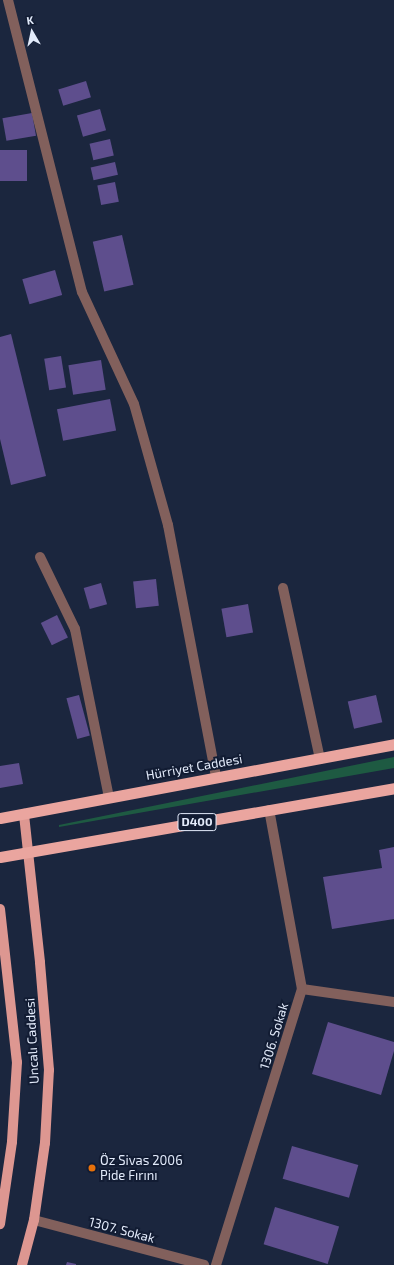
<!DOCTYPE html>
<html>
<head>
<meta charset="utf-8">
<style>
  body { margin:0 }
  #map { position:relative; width:394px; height:1265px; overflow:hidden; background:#1b263e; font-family:"Exo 2",sans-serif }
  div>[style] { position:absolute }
  .green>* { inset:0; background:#1e5a42 }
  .building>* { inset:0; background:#5e4e8d; transform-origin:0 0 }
  .minor>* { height:10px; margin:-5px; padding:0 5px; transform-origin:5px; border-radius:5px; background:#82605c }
  .primary>* { height:10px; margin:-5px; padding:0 5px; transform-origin:5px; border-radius:5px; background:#dd9791 }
  .trunk>* { height:11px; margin:-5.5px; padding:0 5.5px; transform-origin:5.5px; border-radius:5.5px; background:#eaa59f }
  .dots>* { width:11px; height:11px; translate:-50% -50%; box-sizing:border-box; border:2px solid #121c33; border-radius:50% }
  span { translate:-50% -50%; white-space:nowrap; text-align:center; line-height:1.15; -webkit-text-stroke:4px #121c33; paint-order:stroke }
  .shield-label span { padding:1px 3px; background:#121c33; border:1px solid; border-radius:3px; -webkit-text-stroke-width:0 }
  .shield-label { font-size:12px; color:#e3ebfb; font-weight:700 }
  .street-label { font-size:13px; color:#e3ebfb }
  .poi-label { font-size:13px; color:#e3ebfb }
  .left { translate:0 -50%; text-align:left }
  .north { position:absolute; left:12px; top:12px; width:40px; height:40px; -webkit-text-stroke:3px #121c33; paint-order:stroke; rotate:351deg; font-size:11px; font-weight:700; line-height:16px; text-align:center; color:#e3ebfb }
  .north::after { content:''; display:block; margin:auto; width:14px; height:18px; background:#e3ebfb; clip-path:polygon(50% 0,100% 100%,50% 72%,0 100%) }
</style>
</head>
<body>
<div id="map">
  <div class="green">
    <i style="clip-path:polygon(394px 757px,394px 768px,59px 827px,59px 825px)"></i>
  </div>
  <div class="building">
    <i style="left:86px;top:81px;width:17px;height:29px;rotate:73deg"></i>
    <i style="left:100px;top:109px;width:22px;height:24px;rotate:74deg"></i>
    <i style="left:32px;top:113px;width:23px;height:30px;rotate:80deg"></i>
    <i style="left:110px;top:139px;width:17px;height:21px;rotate:77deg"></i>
    <i style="left:0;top:150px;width:27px;height:31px"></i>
    <i style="left:115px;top:162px;width:13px;height:25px;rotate:77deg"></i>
    <i style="left:115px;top:182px;width:20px;height:18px;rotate:79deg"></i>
    <i style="left:122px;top:235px;width:51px;height:30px;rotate:77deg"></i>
    <i style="left:55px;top:270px;width:26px;height:34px;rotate:74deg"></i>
    <i style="clip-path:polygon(11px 334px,46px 476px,11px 485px,0 439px,0 337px)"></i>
    <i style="left:61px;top:356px;width:32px;height:17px;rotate:81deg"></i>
    <i style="left:101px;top:360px;width:30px;height:33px;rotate:81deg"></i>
    <i style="left:110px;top:399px;width:32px;height:54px;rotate:79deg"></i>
    <i style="left:156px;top:579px;width:27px;height:23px;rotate:84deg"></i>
    <i style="left:101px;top:583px;width:22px;height:18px;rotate:74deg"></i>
    <i style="left:248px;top:604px;width:29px;height:27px;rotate:80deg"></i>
    <i style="left:57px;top:615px;width:25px;height:18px;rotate:64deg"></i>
    <i style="left:79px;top:695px;width:42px;height:13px;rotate:75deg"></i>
    <i style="left:376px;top:695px;width:28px;height:29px;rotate:77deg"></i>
    <i style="clip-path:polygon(19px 763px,23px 784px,0 788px,0 766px)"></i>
    <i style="clip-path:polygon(394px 847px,394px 919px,332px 929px,323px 877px,382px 868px,379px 850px)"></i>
    <i style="clip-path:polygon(328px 1022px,394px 1042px,394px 1051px,381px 1095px,312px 1074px)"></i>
    <i style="left:292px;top:1146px;width:69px;height:34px;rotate:16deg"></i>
    <i style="left:275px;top:1207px;width:67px;height:39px;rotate:17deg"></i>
    <i style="clip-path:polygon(67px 1262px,76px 1264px,76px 1265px,66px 1265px)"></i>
  </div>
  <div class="minor">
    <i style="left:8px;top:0;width:301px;rotate:75.8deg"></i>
    <i style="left:82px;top:292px;width:123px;rotate:65.1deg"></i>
    <i style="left:134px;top:404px;width:126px;rotate:74.3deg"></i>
    <i style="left:168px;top:525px;width:257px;rotate:79.2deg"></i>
    <i style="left:40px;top:557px;width:80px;rotate:64.1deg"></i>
    <i style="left:75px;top:629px;width:171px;rotate:78.6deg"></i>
    <i style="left:283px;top:588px;width:175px;rotate:77.8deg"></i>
    <i style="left:302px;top:989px;width:93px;rotate:8deg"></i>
    <i style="left:34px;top:1220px;width:176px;rotate:14.8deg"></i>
    <i style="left:216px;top:1265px;width:289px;rotate:-72.7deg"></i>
    <i style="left:302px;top:989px;width:182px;rotate:-100.4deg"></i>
  </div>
  <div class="primary">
    <i style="left:0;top:909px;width:154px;rotate:83.7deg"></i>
    <i style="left:17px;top:1062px;width:80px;rotate:93.6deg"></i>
    <i style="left:12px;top:1142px;width:83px;rotate:98.3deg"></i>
    <i style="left:22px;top:1265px;width:47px;rotate:-75.1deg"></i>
    <i style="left:34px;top:1220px;width:78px;rotate:-81.9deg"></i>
    <i style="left:45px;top:1143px;width:73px;rotate:-86.9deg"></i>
    <i style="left:49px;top:1070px;width:108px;rotate:-94.8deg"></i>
    <i style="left:40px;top:962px;width:149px;rotate:-96.2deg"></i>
  </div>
  <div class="trunk">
    <i style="left:0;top:818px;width:401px;rotate:-10.6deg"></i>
    <i style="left:0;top:857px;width:400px;rotate:-9.9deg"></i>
  </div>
  <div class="dots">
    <i style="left:92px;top:1168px;background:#e8710a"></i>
  </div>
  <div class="shield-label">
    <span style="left:197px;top:822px">D400</span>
  </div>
  <div class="street-label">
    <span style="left:194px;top:767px;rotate:-10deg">Hürriyet Caddesi</span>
    <span style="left:274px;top:1036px;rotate:-73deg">1306. Sokak</span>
    <span style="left:32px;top:1041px;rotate:-93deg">Uncalı Caddesi</span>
    <span style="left:122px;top:1230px;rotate:15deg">1307. Sokak</span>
  </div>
  <div class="poi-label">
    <span class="left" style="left:100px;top:1168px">Öz Sivas 2006<br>Pide Fırını</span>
  </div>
  <div class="north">K</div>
</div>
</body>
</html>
